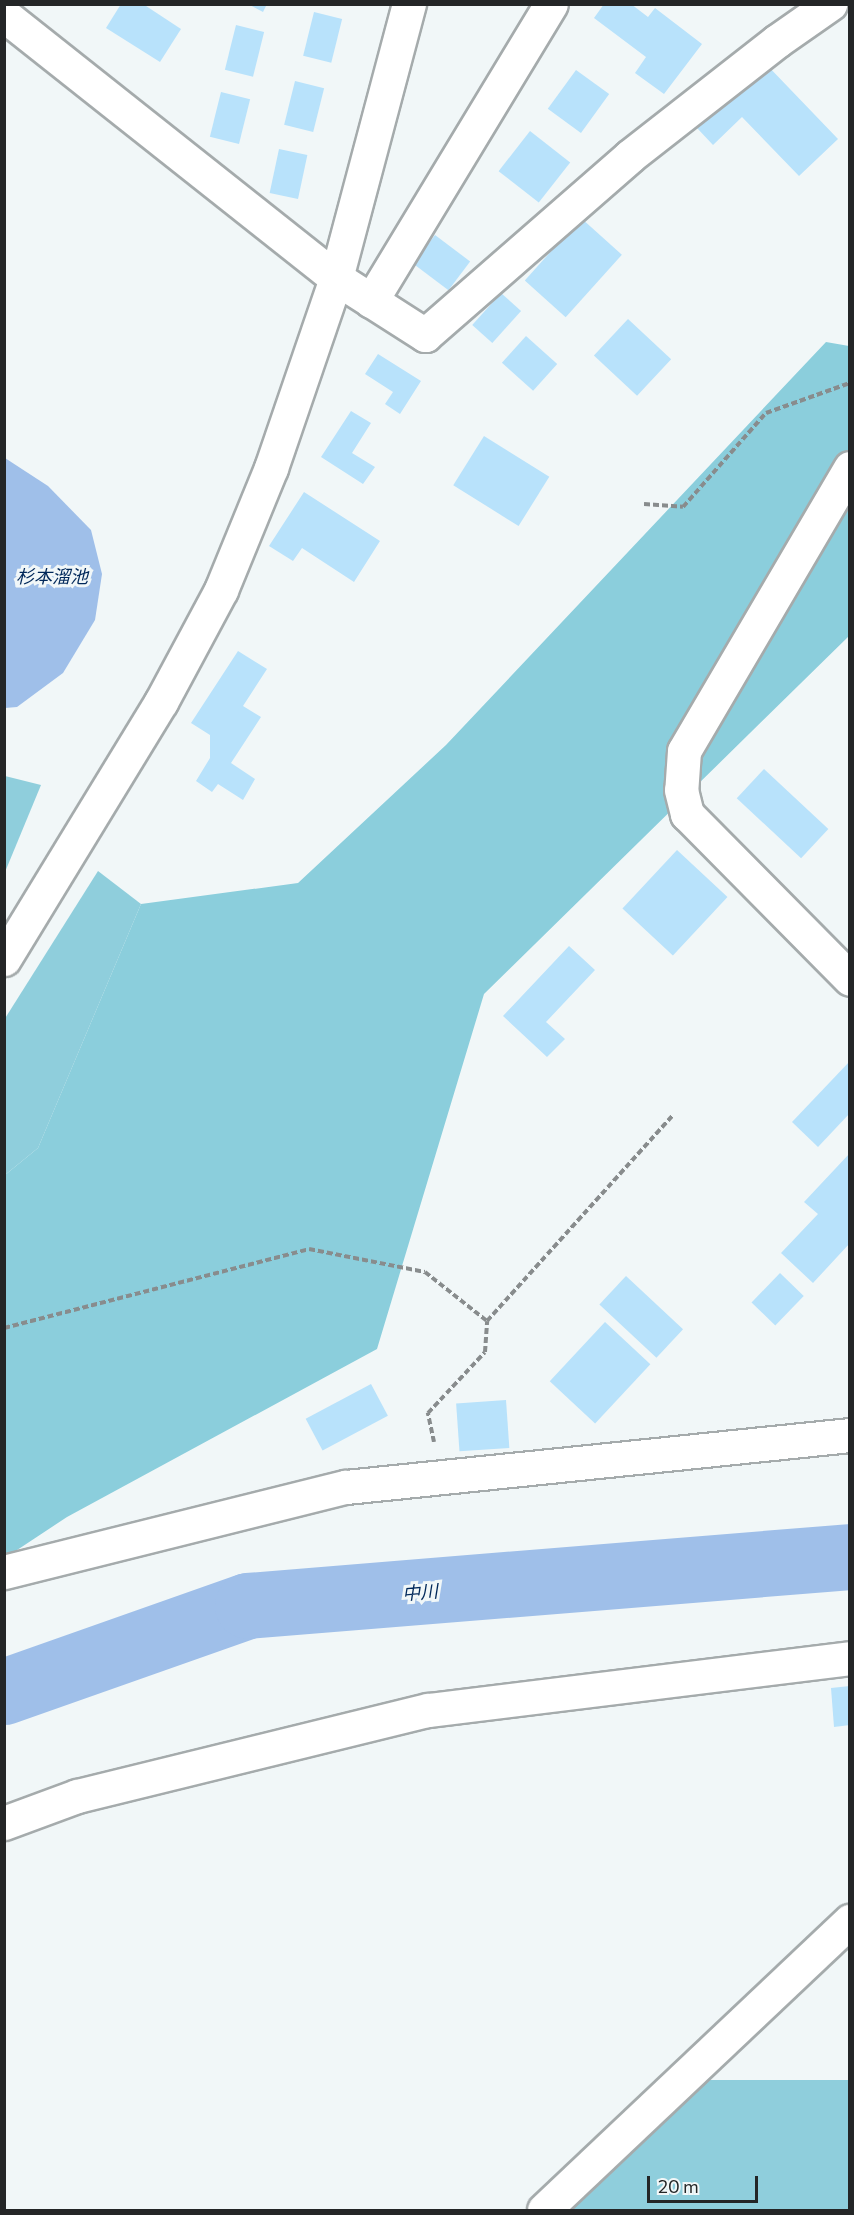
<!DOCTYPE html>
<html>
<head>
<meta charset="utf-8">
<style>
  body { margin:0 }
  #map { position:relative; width:854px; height:2215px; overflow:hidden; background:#f1f7f8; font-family:Commissioner,"Noto Sans JP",sans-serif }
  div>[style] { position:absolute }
  .green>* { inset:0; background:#8fcedc }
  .forest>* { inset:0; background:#8bcedc }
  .water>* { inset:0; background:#9fbfe9 }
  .river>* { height:66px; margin:-33px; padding:0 33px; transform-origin:33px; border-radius:33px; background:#9fbfe9 }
  .building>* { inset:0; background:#b8e2fb; transform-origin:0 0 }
  .path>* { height:4px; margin-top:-2px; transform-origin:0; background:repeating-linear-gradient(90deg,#888c8d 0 6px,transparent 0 9px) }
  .roads { filter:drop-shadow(2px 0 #a5abac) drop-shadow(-2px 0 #a5abac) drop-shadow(0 2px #a5abac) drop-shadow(0 -2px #a5abac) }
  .minor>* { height:33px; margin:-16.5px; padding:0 16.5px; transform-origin:16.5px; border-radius:16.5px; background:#fff }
  .tertiary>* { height:33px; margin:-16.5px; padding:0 16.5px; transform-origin:16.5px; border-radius:16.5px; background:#fff }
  span { translate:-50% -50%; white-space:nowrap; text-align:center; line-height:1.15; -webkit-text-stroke:6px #f1f7f8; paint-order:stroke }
  .water-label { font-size:18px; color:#00285a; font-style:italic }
  .frame { position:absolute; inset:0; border:6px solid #242627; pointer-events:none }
  .scale { position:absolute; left:647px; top:2176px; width:111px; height:27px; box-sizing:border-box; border:3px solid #242627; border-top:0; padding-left:8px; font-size:18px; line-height:21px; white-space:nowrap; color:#242627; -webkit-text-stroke:4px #f1f7f8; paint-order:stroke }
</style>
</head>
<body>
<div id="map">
  <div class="green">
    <i style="clip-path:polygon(5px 776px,41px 785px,5px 872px,4px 776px)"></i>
    <i style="clip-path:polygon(98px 871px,141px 904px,38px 1148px,5px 1175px,4px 1020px)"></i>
    <i style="clip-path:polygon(697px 2080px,849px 2080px,849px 2210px,566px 2210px)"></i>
  </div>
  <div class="forest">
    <i style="clip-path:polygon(826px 342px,849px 346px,849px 636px,484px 994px,377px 1349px,67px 1517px,5px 1558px,5px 1175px,38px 1148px,141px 904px,298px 883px,446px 745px)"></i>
  </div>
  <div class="water">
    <i style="clip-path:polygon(5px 458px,48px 486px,91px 530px,102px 574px,95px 620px,63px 673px,17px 707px,5px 708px)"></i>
  </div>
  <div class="river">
    <i style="left:4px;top:1692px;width:259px;rotate:-19.4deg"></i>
    <i style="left:248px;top:1606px;width:604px;rotate:-4.65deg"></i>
  </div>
  <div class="building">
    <i style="clip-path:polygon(121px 4px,143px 4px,181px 29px,160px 62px,106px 28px)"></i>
    <i style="clip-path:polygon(248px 4px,267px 4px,263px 12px)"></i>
    <i style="clip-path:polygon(604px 4px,631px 4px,648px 17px,655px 8px,702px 44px,664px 94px,635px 73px,646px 57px,594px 18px)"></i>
    <i style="left:314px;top:12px;width:29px;height:45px;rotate:14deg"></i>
    <i style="left:236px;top:25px;width:29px;height:46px;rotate:14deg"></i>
    <i style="clip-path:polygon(765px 63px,838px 139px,799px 176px,742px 117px,713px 145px,697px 128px)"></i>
    <i style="left:576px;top:70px;width:41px;height:48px;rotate:36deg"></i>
    <i style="left:295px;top:81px;width:30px;height:45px;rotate:14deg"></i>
    <i style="left:221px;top:92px;width:30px;height:46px;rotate:14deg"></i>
    <i style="left:530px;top:131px;width:51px;height:51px;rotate:38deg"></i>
    <i style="left:279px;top:149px;width:29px;height:45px;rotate:12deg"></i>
    <i style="left:581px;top:218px;width:55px;height:84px;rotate:42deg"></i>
    <i style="left:435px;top:235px;width:44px;height:36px;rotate:37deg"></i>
    <i style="left:501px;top:293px;width:27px;height:43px;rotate:42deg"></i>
    <i style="left:628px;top:319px;width:59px;height:50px;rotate:43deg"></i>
    <i style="left:526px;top:336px;width:42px;height:36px;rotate:42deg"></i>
    <i style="clip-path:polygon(378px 354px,421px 381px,400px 414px,385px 404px,393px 392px,365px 374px)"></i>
    <i style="clip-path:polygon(351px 411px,371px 423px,352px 453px,375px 467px,363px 484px,321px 457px)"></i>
    <i style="left:484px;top:436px;width:77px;height:58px;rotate:32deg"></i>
    <i style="clip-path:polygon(304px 492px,380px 541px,354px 582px,302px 548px,293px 561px,269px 546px)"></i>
    <i style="clip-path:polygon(238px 651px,267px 669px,243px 706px,261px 717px,231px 763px,255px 779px,243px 800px,218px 784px,212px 792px,196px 781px,210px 758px,210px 735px,191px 723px)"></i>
    <i style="left:764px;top:769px;width:88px;height:40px;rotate:43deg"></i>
    <i style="left:677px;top:850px;width:69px;height:80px;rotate:43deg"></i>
    <i style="clip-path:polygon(569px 946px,595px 970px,546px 1022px,565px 1039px,547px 1057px,503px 1016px)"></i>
    <i style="clip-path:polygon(850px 1061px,850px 1113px,818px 1147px,792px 1122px)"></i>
    <i style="clip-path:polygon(850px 1153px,850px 1243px,813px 1283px,781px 1253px,818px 1214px,804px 1202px)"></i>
    <i style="left:780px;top:1273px;width:33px;height:41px;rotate:44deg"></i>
    <i style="left:626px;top:1276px;width:78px;height:39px;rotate:43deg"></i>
    <i style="left:605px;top:1322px;width:62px;height:81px;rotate:43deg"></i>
    <i style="left:371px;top:1384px;width:36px;height:74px;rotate:62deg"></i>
    <i style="left:506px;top:1400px;width:48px;height:50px;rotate:86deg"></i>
    <i style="clip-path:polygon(850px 1686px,850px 1725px,834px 1727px,831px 1688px)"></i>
  </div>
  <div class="path">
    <i style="left:644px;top:504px;width:39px;rotate:4deg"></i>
    <i style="left:683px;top:507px;width:125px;rotate:-48.6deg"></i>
    <i style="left:766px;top:413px;width:89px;rotate:-19.7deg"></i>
    <i style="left:4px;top:1328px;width:315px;rotate:-14.5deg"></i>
    <i style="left:309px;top:1249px;width:118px;rotate:11.2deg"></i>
    <i style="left:425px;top:1272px;width:79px;rotate:38.3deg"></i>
    <i style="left:434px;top:1442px;width:30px;rotate:-102deg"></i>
    <i style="left:428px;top:1413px;width:83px;rotate:-46.9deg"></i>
    <i style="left:485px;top:1352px;width:31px;rotate:-86deg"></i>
    <i style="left:487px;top:1321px;width:276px;rotate:-47.9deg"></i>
  </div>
  <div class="roads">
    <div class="minor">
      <i style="left:4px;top:15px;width:424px;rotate:38.4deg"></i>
      <i style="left:336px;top:278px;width:106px;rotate:32.6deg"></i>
      <i style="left:425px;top:335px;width:272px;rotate:-41.1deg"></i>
      <i style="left:630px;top:156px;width:187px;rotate:-38deg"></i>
      <i style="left:777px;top:41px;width:65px;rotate:-34.9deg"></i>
      <i style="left:371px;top:301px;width:347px;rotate:-58.8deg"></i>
      <i style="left:850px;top:468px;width:328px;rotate:120.4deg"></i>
      <i style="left:684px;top:751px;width:39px;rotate:94deg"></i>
      <i style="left:681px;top:790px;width:25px;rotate:76deg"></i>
      <i style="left:687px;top:814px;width:232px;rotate:45.3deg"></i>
      <i style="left:4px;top:1572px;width:352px;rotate:-14deg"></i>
      <i style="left:346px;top:1487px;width:507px;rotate:-5.89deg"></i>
      <i style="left:4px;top:1823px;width:78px;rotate:-20.3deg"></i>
      <i style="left:77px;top:1796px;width:361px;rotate:-13.8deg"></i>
      <i style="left:428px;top:1710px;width:425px;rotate:-7deg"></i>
      <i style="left:544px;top:2210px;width:421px;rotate:-43.4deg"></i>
    </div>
    <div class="tertiary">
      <i style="left:4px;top:959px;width:301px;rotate:-58.6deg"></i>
      <i style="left:161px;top:702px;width:127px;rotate:-61.8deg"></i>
      <i style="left:221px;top:590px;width:132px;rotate:-67.7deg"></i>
      <i style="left:271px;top:468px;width:201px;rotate:-71.1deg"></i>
      <i style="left:336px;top:278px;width:284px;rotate:-75.1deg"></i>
    </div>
  </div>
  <div class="water-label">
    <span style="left:52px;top:576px">杉本溜池</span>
    <span style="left:420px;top:1592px;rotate:-5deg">中川</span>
  </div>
  <div class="frame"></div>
  <div class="scale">20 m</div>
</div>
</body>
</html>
